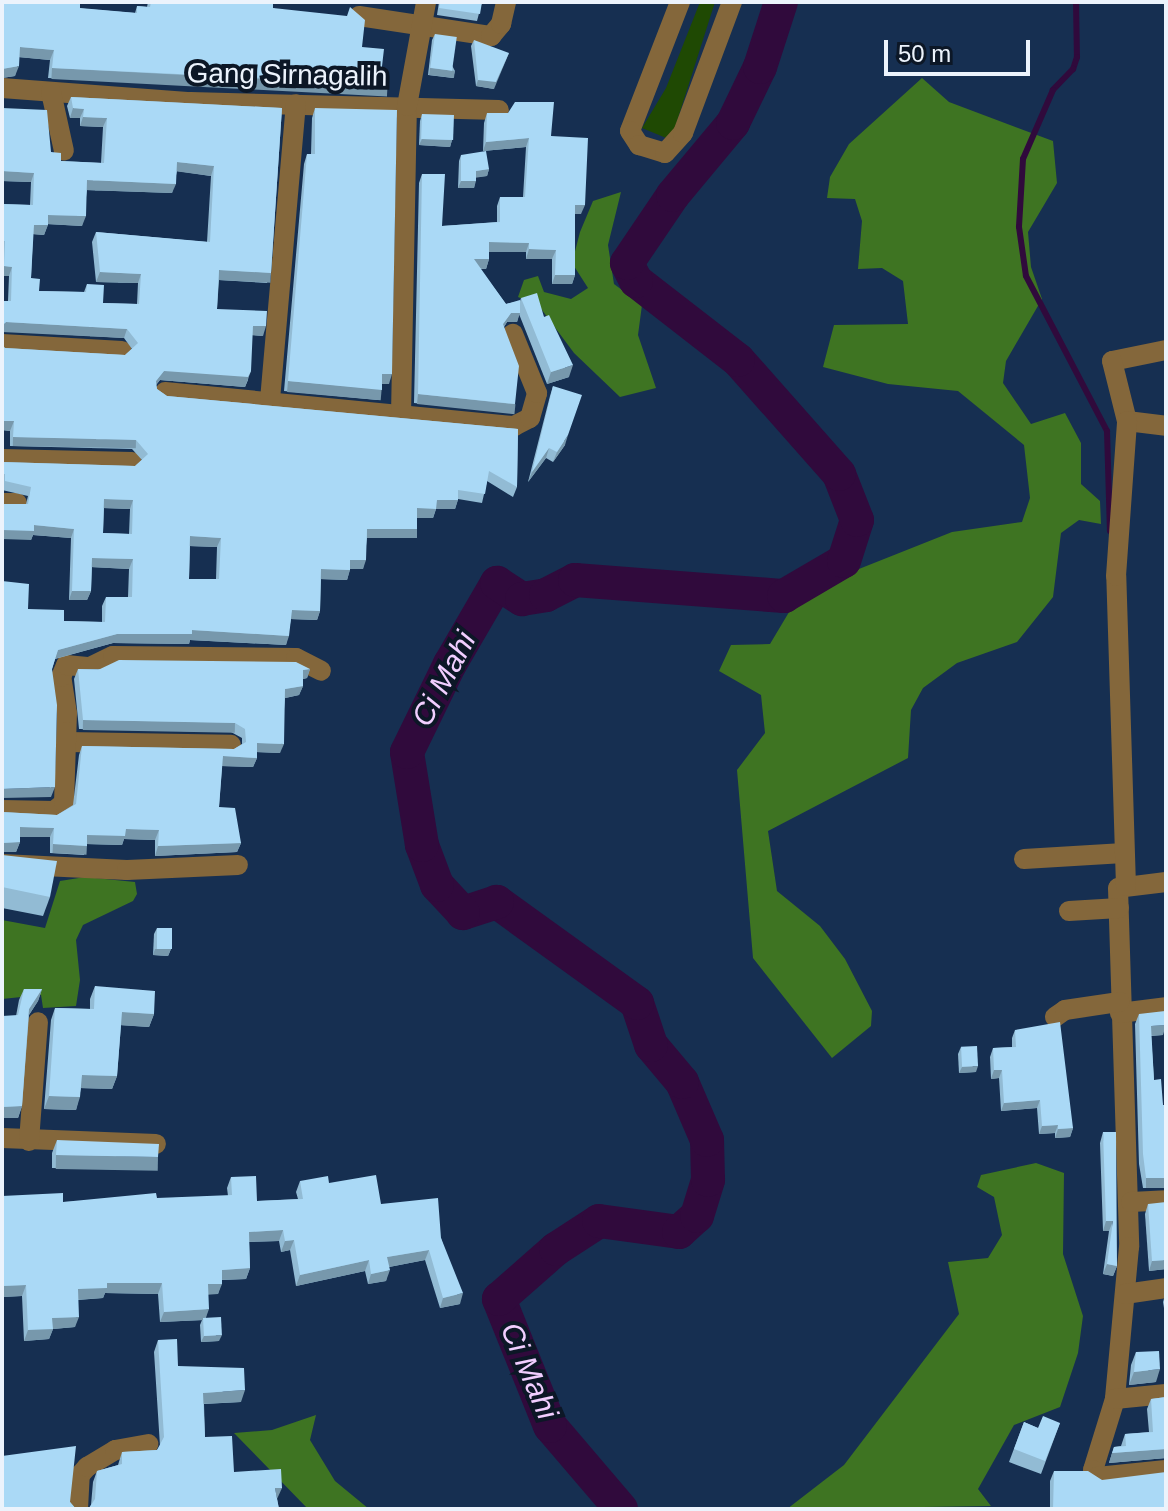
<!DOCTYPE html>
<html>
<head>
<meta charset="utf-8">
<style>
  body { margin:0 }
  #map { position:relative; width:1168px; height:1511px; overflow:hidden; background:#162f51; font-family:Helvetica,sans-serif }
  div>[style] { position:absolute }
  .green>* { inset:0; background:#1f4903 }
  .forest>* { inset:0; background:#3e7422 }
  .stream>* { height:6px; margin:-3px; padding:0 3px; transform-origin:3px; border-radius:3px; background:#300a3c }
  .river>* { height:34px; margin:-17px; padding:0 17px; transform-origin:17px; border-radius:17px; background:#300a3c }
  .minor>* { height:20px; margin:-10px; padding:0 10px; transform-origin:10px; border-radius:10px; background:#84673b }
  .wall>* { inset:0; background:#92bbd4 }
  .shaded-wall>* { inset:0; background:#7798ac; transform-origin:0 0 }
  .building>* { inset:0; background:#aad9f6; transform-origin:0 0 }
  span { translate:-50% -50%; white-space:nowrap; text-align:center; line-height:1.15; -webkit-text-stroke:8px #0c1726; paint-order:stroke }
  .street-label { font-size:28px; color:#ecf3fc }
  .water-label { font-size:30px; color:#f1ceff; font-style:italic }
  .frame { position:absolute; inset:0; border:4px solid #ecf3fc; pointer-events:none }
  .scale { position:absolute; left:884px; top:40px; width:146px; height:36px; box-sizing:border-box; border:4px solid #ecf3fc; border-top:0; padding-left:10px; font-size:24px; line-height:28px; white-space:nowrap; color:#ecf3fc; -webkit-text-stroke:6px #0c1726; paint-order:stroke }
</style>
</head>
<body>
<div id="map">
  <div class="green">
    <i style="clip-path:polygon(700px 2px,715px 2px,671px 140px,642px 128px,666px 88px)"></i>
  </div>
  <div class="forest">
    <i style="clip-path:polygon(922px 78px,949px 102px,1053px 141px,1057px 183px,1028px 232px,1031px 267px,1042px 299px,1006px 361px,1003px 383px,1031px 424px,1065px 413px,1081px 443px,1081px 484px,1100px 501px,1101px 524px,1079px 520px,1061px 533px,1053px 597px,1017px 642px,957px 663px,923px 688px,911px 710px,908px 758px,768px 831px,777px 891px,820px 926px,845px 959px,872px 1011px,871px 1026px,832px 1058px,753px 958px,737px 770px,765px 733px,761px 695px,719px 671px,731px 645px,770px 644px,801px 592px,952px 532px,1022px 522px,1030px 498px,1024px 445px,958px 391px,888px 384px,823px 367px,834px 325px,908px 324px,903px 281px,882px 268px,858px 269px,862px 221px,855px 199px,827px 198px,830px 177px,849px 144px)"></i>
    <i style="clip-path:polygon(621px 192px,608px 245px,614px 284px,642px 305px,638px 335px,656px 388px,620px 397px,574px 353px,539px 306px,518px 297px,524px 280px,538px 276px,544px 292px,571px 299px,588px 288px,572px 263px,580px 232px,593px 201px)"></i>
    <i style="clip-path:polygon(85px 877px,135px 882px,137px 894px,133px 901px,83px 925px,76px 940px,80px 980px,76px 1006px,43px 1008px,41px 995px,2px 999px,2px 920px,45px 928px,60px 881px)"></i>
    <i style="clip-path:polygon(1036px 1163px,1064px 1173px,1063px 1254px,1083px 1316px,1078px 1353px,1060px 1407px,1014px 1425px,978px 1489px,991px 1506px,787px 1509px,844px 1465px,959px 1314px,948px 1262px,988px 1258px,1002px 1235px,994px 1197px,977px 1187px,981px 1175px)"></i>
    <i style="clip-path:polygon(316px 1415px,310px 1440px,335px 1481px,369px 1509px,308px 1509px,234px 1433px,272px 1430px)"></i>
  </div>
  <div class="stream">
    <i style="left:1076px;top:2px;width:55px;rotate:89deg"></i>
    <i style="left:1077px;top:57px;width:13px;rotate:108deg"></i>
    <i style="left:1073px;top:69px;width:29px;rotate:134deg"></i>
    <i style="left:1053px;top:90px;width:75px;rotate:113.5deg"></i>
    <i style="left:1023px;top:159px;width:68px;rotate:93.4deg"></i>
    <i style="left:1019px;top:227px;width:49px;rotate:81.9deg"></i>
    <i style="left:1026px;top:276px;width:175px;rotate:62.4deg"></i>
    <i style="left:1107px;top:431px;width:100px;rotate:88.3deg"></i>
  </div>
  <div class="river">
    <i style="left:621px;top:1509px;width:109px;rotate:-130.5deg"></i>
    <i style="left:550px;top:1426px;width:137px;rotate:-111.9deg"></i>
    <i style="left:499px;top:1299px;width:76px;rotate:-41.3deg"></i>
    <i style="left:556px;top:1249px;width:51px;rotate:-33.1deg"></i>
    <i style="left:599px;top:1221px;width:81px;rotate:7.8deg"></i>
    <i style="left:679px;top:1232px;width:24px;rotate:-42deg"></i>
    <i style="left:697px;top:1216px;width:38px;rotate:-73deg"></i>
    <i style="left:708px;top:1180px;width:40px;rotate:-91.4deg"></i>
    <i style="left:707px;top:1140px;width:63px;rotate:-113.3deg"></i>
    <i style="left:682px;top:1082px;width:48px;rotate:-130deg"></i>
    <i style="left:651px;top:1045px;width:44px;rotate:-108.4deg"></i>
    <i style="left:637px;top:1003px;width:173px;rotate:-144.2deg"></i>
    <i style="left:497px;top:902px;width:36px;rotate:162deg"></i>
    <i style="left:463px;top:913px;width:38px;rotate:-133deg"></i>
    <i style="left:437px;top:885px;width:43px;rotate:-110.6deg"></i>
    <i style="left:422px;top:845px;width:94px;rotate:-99.2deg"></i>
    <i style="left:407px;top:752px;width:98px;rotate:-64deg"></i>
    <i style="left:450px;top:664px;width:94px;rotate:-59.9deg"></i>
    <i style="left:497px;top:583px;width:30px;rotate:33deg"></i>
    <i style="left:522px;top:599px;width:24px;rotate:-9deg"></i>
    <i style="left:546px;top:595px;width:33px;rotate:-27deg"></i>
    <i style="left:575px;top:580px;width:210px;rotate:4.4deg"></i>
    <i style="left:784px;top:596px;width:69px;rotate:-30.3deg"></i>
    <i style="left:844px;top:561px;width:43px;rotate:-72.4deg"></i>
    <i style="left:857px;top:520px;width:49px;rotate:-111.4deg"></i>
    <i style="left:839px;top:474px;width:152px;rotate:-131.5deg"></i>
    <i style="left:738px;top:360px;width:129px;rotate:-142.2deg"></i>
    <i style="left:636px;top:281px;width:20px;rotate:-117deg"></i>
    <i style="left:627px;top:263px;width:82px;rotate:-55.9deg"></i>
    <i style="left:673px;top:195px;width:94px;rotate:-50.2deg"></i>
    <i style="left:733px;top:123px;width:62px;rotate:-64.3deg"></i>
    <i style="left:760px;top:67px;width:68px;rotate:-72.1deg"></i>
  </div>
  <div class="minor">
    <i style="left:680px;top:2px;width:138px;rotate:111.2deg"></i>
    <i style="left:630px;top:131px;width:17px;rotate:57deg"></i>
    <i style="left:639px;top:145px;width:27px;rotate:17deg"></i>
    <i style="left:665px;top:153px;width:27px;rotate:-48deg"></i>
    <i style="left:683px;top:133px;width:140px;rotate:-69.5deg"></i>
    <i style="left:359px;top:16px;width:134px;rotate:8.6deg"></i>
    <i style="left:491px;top:36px;width:16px;rotate:-50deg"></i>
    <i style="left:501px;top:24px;width:23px;rotate:-77deg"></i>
    <i style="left:2px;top:88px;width:189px;rotate:4.3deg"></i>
    <i style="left:190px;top:102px;width:309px;rotate:1.5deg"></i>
    <i style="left:51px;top:92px;width:60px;rotate:77.6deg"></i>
    <i style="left:2px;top:344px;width:120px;rotate:3.3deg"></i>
    <i style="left:1166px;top:350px;width:55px;rotate:168.5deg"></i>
    <i style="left:1112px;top:361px;width:62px;rotate:76deg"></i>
    <i style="left:1127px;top:421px;width:39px;rotate:7deg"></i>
    <i style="left:165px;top:392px;width:351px;rotate:5.6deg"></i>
    <i style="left:514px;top:426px;width:18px;rotate:-27deg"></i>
    <i style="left:530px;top:418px;width:26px;rotate:-74deg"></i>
    <i style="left:537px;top:393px;width:64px;rotate:-112.1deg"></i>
    <i style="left:270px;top:400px;width:297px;rotate:-85deg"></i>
    <i style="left:401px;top:415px;width:309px;rotate:-88.9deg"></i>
    <i style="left:407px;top:106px;width:106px;rotate:-79.6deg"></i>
    <i style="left:2px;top:459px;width:130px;rotate:1.3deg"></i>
    <i style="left:2px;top:503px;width:15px"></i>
    <i style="left:67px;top:742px;width:164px;rotate:1deg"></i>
    <i style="left:2px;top:810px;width:52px;rotate:1.1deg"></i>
    <i style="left:54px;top:811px;width:13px;rotate:-39deg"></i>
    <i style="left:64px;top:803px;width:90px;rotate:-88.1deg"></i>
    <i style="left:67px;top:713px;width:36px;rotate:-99deg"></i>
    <i style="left:61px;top:677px;width:13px;rotate:-67deg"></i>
    <i style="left:66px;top:665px;width:24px;rotate:5deg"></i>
    <i style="left:90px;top:667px;width:25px;rotate:-26deg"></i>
    <i style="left:113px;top:656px;width:183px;rotate:0.6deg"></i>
    <i style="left:296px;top:658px;width:28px;rotate:27deg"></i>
    <i style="left:1024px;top:859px;width:100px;rotate:-3.4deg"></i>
    <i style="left:2px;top:864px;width:125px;rotate:2.7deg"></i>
    <i style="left:127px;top:870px;width:111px;rotate:-2.6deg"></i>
    <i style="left:1166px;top:882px;width:48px;rotate:172.9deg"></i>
    <i style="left:1118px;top:888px;width:359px;rotate:88.2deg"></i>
    <i style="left:1129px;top:1247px;width:153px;rotate:95.3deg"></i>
    <i style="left:1115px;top:1399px;width:74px;rotate:107.2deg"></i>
    <i style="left:1093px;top:1470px;width:8px;rotate:60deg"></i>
    <i style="left:1097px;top:1477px;width:69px;rotate:-5.8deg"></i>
    <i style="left:1126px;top:886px;width:310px;rotate:-91.8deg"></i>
    <i style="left:1116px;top:576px;width:155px;rotate:-85.9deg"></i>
    <i style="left:1069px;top:911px;width:50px;rotate:-3.4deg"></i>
    <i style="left:1120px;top:1013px;width:46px;rotate:-7.4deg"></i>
    <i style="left:1055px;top:1017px;width:12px;rotate:-35deg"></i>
    <i style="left:1065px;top:1010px;width:55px;rotate:-8.4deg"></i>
    <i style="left:2px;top:1138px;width:154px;rotate:2.2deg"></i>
    <i style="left:29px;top:1141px;width:119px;rotate:-85.7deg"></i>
    <i style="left:1131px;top:1202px;width:35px;rotate:-3deg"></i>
    <i style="left:1125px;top:1294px;width:41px;rotate:-8.3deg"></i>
    <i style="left:1115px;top:1399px;width:51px;rotate:-5.6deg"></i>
    <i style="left:78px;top:1509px;width:34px;rotate:-87deg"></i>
    <i style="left:80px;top:1475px;width:11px;rotate:-49deg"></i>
    <i style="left:87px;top:1467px;width:33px;rotate:-31deg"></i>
    <i style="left:115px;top:1450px;width:34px;rotate:-10deg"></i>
  </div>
  <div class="wall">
    <i style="clip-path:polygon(2px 2px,135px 13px,137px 6px,147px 7px,148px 2px,273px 2px,273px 8px,362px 47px,381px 75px,385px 94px,48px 78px,50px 60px,19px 57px,15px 76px,2px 78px)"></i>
    <i style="clip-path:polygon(439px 2px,482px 2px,477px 21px,437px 15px)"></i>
    <i style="clip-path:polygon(435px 34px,455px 71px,453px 78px,428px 75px,432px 40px)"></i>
    <i style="clip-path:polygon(474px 40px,494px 89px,476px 86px,471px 46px)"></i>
    <i style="clip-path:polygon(evenodd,71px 97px,282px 108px,271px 273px,267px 283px,219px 280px,217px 309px,263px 336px,252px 335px,248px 380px,245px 387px,160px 380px,156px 385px,157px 389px,167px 396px,518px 429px,517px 487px,513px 497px,487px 481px,482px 503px,458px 499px,455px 509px,436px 509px,433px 518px,417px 518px,413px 538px,367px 538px,363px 569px,350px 569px,347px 580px,321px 579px,320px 611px,317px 620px,291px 619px,286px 645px,190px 640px,189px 644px,113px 643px,55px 659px,52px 669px,51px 797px,28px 609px,64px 621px,102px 622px,102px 606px,106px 597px,128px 597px,129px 569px,92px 567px,91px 591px,87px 600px,69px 600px,71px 538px,33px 535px,31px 540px,26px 504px,28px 496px,2px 490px,2px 462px,135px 466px,142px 460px,132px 449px,10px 446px,10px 431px,2px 430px,2px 345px,5px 348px,125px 355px,132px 349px,124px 338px,3px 331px,8px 301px,9px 276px,2px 276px,2px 204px,30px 205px,31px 182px,2px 181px,2px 108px,61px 161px,101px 163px,103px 127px,80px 126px,80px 118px,70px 118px,67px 106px,71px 97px,177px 171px,211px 176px,207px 242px,96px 232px,92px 242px,96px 282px,138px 283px,137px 304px,103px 303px,87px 284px,84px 292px,39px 291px,31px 278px,33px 234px,44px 235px,48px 224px,82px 226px,87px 190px,172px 193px,177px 171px,71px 97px,104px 508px,130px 509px,129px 534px,103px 533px,104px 508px,71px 97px,190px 546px,217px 547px,216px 579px,189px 579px,190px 546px)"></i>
    <i style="clip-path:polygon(315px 108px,389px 384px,382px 384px,378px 400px,284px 391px,304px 164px,307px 154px,311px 154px,312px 118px)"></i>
    <i style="clip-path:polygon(487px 113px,551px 136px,581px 214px,575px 214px,575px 275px,572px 284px,552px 284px,552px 259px,526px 259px,526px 252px,489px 252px,489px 259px,486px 269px,480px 269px,506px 304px,520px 301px,521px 298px,544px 317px,569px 377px,547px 384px,519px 314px,517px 322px,507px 322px,504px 327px,515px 404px,512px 413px,414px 403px,419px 183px,422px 174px,442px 226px,497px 222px,497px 206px,500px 197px,523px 197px,526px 147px,483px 151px,484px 123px)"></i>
    <i style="clip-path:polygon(422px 114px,452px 140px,450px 147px,419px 145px,420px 121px)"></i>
    <i style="clip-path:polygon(461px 155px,489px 169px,487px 176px,476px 177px,474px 188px,458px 188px,459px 161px)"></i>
    <i style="clip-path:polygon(553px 386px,565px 445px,553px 462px,546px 458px,528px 482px,550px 396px)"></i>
    <i style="clip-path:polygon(78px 669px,310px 669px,307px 678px,303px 679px,303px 686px,299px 695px,285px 698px,280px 753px,257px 752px,257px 758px,253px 767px,222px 766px,219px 807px,241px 843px,237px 852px,155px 856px,155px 840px,124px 839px,122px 845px,87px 844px,84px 855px,50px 853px,50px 837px,20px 837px,20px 842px,16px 852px,2px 852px,2px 812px,57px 815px,73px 805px,79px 755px,82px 746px,234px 749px,242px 744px,242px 738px,231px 732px,79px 729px,74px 679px)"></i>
    <i style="clip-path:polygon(2px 855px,50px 897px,43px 916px,2px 908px)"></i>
    <i style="clip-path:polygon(157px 928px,171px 949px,168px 956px,153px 955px,154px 934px)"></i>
    <i style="clip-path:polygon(95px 986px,154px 1014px,149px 1027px,121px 1025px,117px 1076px,112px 1089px,81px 1088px,76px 1110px,44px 1109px,51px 1020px,55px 1008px,90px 1009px,90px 999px)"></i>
    <i style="clip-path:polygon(24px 989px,42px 989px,38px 1001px,29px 1015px,22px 1106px,18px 1118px,2px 1118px,2px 1017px,16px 1016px,19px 1000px)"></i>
    <i style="clip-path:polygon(1139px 1014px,1163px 1035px,1151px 1036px,1154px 1080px,1163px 1105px,1166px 1188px,1143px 1188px,1139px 1164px,1135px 1024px)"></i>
    <i style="clip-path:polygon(1015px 1030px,1073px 1128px,1070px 1137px,1055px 1138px,1055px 1133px,1039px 1134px,1037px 1108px,1001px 1111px,999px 1078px,991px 1079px,990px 1057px,993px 1048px,1012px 1047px,1012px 1038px)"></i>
    <i style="clip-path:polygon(961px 1047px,976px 1072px,959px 1073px,958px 1054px)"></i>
    <i style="clip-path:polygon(1103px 1132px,1117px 1266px,1113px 1276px,1103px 1274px,1109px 1231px,1103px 1231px,1100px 1143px)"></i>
    <i style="clip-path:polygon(57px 1140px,153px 1170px,52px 1168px,52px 1153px)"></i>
    <i style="clip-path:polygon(231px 1177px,257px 1201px,298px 1199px,296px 1192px,300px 1181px,329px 1183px,381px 1204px,441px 1238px,460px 1304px,440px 1308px,425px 1260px,389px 1267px,386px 1281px,368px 1284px,365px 1271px,296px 1286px,290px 1250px,281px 1252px,279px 1241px,249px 1242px,250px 1268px,246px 1279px,222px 1280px,218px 1294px,208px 1294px,206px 1318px,219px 1341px,201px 1342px,200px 1325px,202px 1320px,160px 1322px,158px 1294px,105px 1293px,103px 1298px,78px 1300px,75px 1327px,53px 1329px,49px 1339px,24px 1341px,22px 1296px,2px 1297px,2px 1196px,63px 1202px,228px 1196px,227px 1188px)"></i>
    <i style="clip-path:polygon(1148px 1204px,1166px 1269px,1149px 1271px,1145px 1214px)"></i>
    <i style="clip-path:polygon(1166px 1292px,1166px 1320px,1163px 1302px)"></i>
    <i style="clip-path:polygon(158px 1340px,178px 1366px,241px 1402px,204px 1404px,205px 1437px,234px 1472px,277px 1499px,279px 1509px,2px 1509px,70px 1502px,76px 1509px,89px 1508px,91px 1505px,93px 1482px,97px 1471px,118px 1465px,122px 1452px,157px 1450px,160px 1446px,154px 1352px)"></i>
    <i style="clip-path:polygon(1136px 1352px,1156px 1382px,1129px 1385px,1131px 1365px)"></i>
    <i style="clip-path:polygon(1166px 1397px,1166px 1458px,1109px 1463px,1114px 1447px,1121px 1446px,1125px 1434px,1149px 1432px,1147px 1409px,1151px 1399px)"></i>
    <i style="clip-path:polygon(1024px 1422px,1038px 1428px,1060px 1423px,1041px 1474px,1009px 1462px)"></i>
    <i style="clip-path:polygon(1054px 1471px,1102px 1480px,1166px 1509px,1050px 1509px,1050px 1481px)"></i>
  </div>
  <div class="shaded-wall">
    <i style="clip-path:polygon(20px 47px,54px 50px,50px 60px,17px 57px)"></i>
    <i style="clip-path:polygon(509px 53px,494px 89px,476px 86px,478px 80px)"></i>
    <i style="clip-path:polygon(19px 66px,15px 76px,2px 78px,2px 69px)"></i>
    <i style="left:52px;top:68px;width:336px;height:11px;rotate:3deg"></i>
    <i style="left:430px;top:68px;width:25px;height:7px;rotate:7deg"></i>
    <i style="clip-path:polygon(73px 108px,84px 109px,80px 118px,70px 118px)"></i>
    <i style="clip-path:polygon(83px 117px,107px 118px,103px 127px,80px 126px)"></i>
    <i style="clip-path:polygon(529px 138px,526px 147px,483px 151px,486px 142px)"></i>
    <i style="clip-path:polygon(422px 139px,452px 140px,450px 147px,419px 145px)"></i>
    <i style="clip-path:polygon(177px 162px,214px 166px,211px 176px,174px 171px)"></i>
    <i style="clip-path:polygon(489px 169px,487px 176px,474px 178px,476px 171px)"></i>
    <i style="clip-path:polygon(2px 171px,34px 173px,31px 182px,2px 181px)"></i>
    <i style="clip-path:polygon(87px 180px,176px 184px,172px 193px,84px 190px)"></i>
    <i style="clip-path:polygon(461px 181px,476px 181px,474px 188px,458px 188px)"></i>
    <i style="clip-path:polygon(575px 205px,585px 205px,581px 214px,571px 214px)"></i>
    <i style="clip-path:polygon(48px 215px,86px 216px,82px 226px,45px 224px)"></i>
    <i style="clip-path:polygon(34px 225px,48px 225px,44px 235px,31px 234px)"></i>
    <i style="clip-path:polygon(489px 242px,529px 243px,526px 252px,486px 252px)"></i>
    <i style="clip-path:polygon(529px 249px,556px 250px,552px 259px,526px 259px)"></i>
    <i style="clip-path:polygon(474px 259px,489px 259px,486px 269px,470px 268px)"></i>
    <i style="clip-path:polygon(4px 266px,12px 267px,9px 276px,2px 276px)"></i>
    <i style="left:219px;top:270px;width:52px;height:10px;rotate:3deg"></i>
    <i style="clip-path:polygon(100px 272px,141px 274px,138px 283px,96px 282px)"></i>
    <i style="clip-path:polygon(555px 275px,575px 275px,572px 284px,552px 284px)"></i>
    <i style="clip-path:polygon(511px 313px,520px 313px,517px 322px,507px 322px,500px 333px,503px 324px)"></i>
    <i style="clip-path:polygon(6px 322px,127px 329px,124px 338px,2px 332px,2px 326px)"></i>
    <i style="clip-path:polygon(253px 326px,266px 326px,263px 336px,249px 335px)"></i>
    <i style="clip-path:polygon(573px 365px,569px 377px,547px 384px,551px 372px)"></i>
    <i style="clip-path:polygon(164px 371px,251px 371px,245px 387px,160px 380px,152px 390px,156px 381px)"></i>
    <i style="clip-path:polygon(382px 374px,392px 374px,389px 384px,379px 384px)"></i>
    <i style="left:288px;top:381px;width:94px;height:11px;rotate:5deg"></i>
    <i style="left:418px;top:394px;width:98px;height:10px;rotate:6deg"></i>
    <i style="clip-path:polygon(2px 421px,14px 421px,10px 431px,2px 430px)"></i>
    <i style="clip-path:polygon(568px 435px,565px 445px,553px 462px,557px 452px)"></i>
    <i style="left:13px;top:437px;width:123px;height:9px;rotate:1deg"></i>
    <i style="clip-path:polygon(549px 448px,546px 458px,528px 482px,532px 472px)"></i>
    <i style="clip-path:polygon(104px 499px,133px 500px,130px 509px,101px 508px)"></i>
    <i style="clip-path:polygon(437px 500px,458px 500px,455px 509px,436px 509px,433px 518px,414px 518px,417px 508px)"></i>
    <i style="clip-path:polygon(34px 525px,74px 529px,71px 538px,33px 535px,31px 540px,2px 539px,2px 530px)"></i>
    <i style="left:367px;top:529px;width:50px;height:9px"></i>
    <i style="clip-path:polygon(190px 536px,221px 538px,217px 547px,187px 546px)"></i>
    <i style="clip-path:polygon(92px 558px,133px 559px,129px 569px,89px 567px)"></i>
    <i style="clip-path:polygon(350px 560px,366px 560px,363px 569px,347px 569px)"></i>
    <i style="clip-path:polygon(321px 569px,350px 570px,347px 580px,318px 579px)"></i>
    <i style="clip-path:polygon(72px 591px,91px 591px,87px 600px,69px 600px)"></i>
    <i style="clip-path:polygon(292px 610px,320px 611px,317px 620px,289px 619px)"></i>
    <i style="clip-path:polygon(192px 630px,289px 636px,286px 645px,190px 640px,189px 644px,113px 643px,54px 659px,58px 650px,117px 634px)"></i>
    <i style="clip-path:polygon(310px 669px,307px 678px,299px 680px,303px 670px)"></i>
    <i style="clip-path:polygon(303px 686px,299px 695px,281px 699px,285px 689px)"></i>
    <i style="left:83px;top:720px;width:152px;height:10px;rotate:1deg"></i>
    <i style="clip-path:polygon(257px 743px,284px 744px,280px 753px,254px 752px)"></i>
    <i style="clip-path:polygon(223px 756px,257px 758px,253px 767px,220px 766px)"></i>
    <i style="clip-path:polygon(55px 787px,51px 797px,2px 798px,2px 789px)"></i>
    <i style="clip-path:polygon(20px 827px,54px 828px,50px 837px,17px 837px)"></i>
    <i style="clip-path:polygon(126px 829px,159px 830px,155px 840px,124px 839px,122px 845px,84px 844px,87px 835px)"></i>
    <i style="clip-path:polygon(20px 842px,16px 852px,2px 852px,2px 843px)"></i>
    <i style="clip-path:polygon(241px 843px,237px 852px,155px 856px,158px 846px)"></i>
    <i style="left:53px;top:844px;width:34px;height:9px;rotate:3deg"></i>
    <i style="clip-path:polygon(155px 949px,171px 949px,168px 956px,153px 955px)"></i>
    <i style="clip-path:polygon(42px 989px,38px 1001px,25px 1021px,29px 1009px)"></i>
    <i style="clip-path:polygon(122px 1012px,154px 1014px,149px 1027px,117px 1025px)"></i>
    <i style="clip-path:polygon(1166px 1025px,1163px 1035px,1147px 1036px,1151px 1026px)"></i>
    <i style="clip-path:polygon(978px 1066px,976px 1072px,959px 1073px,962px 1067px)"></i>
    <i style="clip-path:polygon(994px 1070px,1002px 1070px,999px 1078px,991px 1079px)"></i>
    <i style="clip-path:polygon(82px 1075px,117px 1076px,112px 1089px,77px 1088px)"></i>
    <i style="clip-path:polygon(49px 1096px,80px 1097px,76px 1110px,44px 1109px)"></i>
    <i style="clip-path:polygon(1040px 1100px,1037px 1108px,1001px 1111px,1004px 1103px)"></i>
    <i style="clip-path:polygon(22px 1106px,18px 1118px,2px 1118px,2px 1107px)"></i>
    <i style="clip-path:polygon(1058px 1125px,1055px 1133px,1039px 1134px,1042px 1126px)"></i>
    <i style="clip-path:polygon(1073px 1128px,1070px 1137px,1055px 1138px,1058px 1129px)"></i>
    <i style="left:56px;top:1155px;width:102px;height:14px;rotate:1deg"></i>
    <i style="left:1146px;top:1178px;width:20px;height:10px"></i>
    <i style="clip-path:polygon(1106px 1221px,1113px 1221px,1109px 1231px,1103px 1231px)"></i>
    <i style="clip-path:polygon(283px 1230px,279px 1241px,245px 1242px,249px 1232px)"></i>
    <i style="clip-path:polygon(294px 1240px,290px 1250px,281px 1252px,285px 1241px)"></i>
    <i style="clip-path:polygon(429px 1250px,425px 1260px,384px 1268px,387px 1257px)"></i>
    <i style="clip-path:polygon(369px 1260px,365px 1271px,296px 1286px,300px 1275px)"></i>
    <i style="clip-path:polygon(1166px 1260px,1166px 1269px,1149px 1271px,1152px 1261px)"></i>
    <i style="clip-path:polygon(1107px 1264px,1117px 1266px,1113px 1276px,1103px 1274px)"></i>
    <i style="clip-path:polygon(250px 1268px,246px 1279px,218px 1280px,222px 1270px)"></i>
    <i style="clip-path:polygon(390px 1270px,386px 1281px,368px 1284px,371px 1274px)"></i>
    <i style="clip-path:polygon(107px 1283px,162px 1283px,158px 1294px,105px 1293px,103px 1298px,74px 1300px,78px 1289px)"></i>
    <i style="clip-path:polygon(208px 1284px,222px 1284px,218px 1294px,204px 1295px)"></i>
    <i style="clip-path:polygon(26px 1285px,22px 1296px,2px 1297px,2px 1286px)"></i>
    <i style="clip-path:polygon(463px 1293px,460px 1304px,440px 1308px,443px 1298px)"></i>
    <i style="clip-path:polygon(209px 1309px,205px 1320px,160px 1322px,164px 1312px)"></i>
    <i style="clip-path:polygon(79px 1317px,75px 1327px,53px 1329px,49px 1339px,24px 1341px,28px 1330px,52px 1318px)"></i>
    <i style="clip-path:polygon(222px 1335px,219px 1341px,201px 1342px,204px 1336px)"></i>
    <i style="clip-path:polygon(1160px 1369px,1156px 1382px,1129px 1385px,1134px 1372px)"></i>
    <i style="clip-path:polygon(245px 1390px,241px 1402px,199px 1404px,203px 1393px)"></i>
    <i style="clip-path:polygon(1166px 1449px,1166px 1458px,1109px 1463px,1112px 1453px)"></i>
    <i style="clip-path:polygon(275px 1488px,282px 1488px,277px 1499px)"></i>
  </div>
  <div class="building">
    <i style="clip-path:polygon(2px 2px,80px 2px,80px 8px,137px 13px,137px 6px,150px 7px,151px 2px,273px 2px,273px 8px,347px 16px,350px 7px,365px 20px,362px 47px,384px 49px,381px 75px,389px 76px,388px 84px,52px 68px,54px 50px,20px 47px,19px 66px,2px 69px)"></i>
    <i style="clip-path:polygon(440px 2px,482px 2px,480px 14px,439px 8px)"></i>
    <i style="left:435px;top:34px;width:22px;height:34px;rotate:8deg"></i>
    <i style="clip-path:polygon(474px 40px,509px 53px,496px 82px,478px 80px)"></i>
    <i style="clip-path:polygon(evenodd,71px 97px,282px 108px,271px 273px,219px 270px,217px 309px,267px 311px,266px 326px,253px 326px,251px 371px,248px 377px,164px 371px,156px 381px,157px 389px,167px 396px,518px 429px,517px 487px,489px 471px,485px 494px,458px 490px,458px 500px,437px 500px,436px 509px,417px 508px,417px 529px,367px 529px,366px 560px,350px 560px,350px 570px,321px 569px,320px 611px,292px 610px,289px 636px,192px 630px,192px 634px,117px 634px,58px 650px,52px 669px,57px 705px,55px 787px,2px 789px,2px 581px,29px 584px,28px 609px,64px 610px,64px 621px,105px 622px,106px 597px,132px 597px,133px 559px,92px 558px,91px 591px,72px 591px,74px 529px,34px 525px,34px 531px,2px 530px,2px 504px,28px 504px,31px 487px,5px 481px,5px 474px,2px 474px,2px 462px,135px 466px,148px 454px,136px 440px,13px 437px,14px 421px,2px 421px,2px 345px,5px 348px,125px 355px,138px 343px,127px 329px,6px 322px,2px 326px,2px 301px,11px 301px,12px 267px,4px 266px,5px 241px,2px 241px,2px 204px,33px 205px,34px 173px,2px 171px,2px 108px,47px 110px,51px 152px,61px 153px,61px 161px,104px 163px,107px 118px,83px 117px,84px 109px,73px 108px,71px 97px,177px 162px,214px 166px,210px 242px,96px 232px,100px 272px,141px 274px,139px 304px,103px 303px,104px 285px,87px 284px,86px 292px,39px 291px,40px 279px,31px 278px,34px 225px,48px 225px,48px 215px,86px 216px,87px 180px,176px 184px,177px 162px,71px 97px,104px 499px,133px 500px,132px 534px,103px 533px,104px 499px,71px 97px,190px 536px,221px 538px,219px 579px,189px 579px,190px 536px)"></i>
    <i style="clip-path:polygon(515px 102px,554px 102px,551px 136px,588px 138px,585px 205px,575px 205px,575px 275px,555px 275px,556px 250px,529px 249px,529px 243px,489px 242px,489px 259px,474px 259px,506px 304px,520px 300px,520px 313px,511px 313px,503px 324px,519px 366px,515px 404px,418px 394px,422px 174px,445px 174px,442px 226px,500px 222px,500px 197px,525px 197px,529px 138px,486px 142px,487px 113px,508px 113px)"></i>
    <i style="clip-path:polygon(315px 108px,397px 110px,392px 374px,382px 374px,382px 390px,288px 381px,307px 154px,315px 154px)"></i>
    <i style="left:422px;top:114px;width:32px;height:25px;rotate:2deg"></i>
    <i style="clip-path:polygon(486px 151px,489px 169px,476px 171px,476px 181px,461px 181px,461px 155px)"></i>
    <i style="clip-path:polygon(537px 293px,544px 317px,549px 315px,573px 365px,551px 372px,521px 298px)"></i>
    <i style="clip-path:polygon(553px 386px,582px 395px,568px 435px,557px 452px,549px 448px,532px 472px)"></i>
    <i style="clip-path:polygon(119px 660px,296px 662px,310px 669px,303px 670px,303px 686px,285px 689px,284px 744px,257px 743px,257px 758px,223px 756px,219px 807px,235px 808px,241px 843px,158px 846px,159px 830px,126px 829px,125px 836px,87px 835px,87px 846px,53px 844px,54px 828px,20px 827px,20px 842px,2px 843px,2px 812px,57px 815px,76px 804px,82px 746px,234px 749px,246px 742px,245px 729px,235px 723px,83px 720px,78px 669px,98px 670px)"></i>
    <i style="clip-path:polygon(2px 855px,57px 861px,50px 897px,2px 887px)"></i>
    <i style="left:157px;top:928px;width:15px;height:21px"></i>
    <i style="clip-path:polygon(95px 986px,155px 991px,154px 1014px,122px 1012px,117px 1076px,82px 1075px,80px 1097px,49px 1096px,55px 1008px,94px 1009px)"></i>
    <i style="clip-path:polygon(24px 989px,42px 989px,29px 1009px,22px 1106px,2px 1107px,2px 1016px,18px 1015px)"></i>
    <i style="clip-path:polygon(1165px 1011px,1166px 1025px,1151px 1026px,1154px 1080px,1161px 1079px,1163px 1105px,1166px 1105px,1166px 1178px,1146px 1178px,1143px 1154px,1139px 1014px)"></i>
    <i style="clip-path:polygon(1060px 1022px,1073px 1128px,1058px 1129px,1058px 1125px,1042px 1126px,1040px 1100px,1004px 1103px,1002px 1070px,994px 1070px,993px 1048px,1016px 1047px,1015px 1030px)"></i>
    <i style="left:977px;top:1046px;width:20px;height:16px;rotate:87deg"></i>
    <i style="clip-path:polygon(1103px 1132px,1116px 1132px,1117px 1266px,1107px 1264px,1113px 1221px,1106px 1221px)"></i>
    <i style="clip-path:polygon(57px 1140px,159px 1144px,158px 1157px,56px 1155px)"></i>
    <i style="clip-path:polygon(376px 1175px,381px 1204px,438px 1198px,441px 1238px,463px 1293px,443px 1298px,429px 1250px,387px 1257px,390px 1270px,371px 1274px,369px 1260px,300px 1275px,294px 1240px,285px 1241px,283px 1230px,249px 1232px,250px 1268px,222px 1270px,222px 1284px,208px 1284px,209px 1309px,164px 1312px,162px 1283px,107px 1283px,107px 1288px,78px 1289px,79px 1317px,52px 1318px,53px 1329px,28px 1330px,26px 1285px,2px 1286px,2px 1196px,63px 1193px,63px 1202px,156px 1193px,157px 1198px,232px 1195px,231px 1177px,256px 1176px,257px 1201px,303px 1199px,300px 1181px,328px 1176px,329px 1183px)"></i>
    <i style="clip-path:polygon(1166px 1202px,1166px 1260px,1152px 1261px,1148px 1204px)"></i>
    <i style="left:221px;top:1317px;width:18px;height:18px;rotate:87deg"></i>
    <i style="clip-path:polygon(177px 1339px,178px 1366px,244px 1368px,245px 1390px,203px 1393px,205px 1437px,232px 1436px,234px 1472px,281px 1469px,282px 1488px,275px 1488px,279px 1509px,2px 1509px,2px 1456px,76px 1446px,70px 1502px,76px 1509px,89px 1508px,95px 1499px,97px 1471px,122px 1464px,122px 1452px,157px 1450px,164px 1437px,158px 1340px)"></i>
    <i style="clip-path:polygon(1159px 1351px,1160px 1369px,1134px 1372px,1136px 1352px)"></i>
    <i style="clip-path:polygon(2px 1355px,3px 1355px,2px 1428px)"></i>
    <i style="clip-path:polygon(1166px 1397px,1166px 1449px,1112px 1453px,1114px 1447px,1126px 1446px,1125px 1434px,1153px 1432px,1151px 1399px)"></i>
    <i style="clip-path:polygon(1043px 1416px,1060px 1423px,1045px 1461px,1014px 1449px,1024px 1422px,1038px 1428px)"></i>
    <i style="clip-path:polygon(1054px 1471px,1088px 1471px,1102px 1480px,1166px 1472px,1166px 1509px,1053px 1509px)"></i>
  </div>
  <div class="street-label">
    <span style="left:287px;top:75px;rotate:1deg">Gang Sirnagalih</span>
  </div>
  <div class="water-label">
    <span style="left:444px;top:679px;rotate:-62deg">Ci Mahi</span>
    <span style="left:529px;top:1371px;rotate:67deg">Ci Mahi</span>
  </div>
  <div class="frame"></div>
  <div class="scale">50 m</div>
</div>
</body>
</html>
